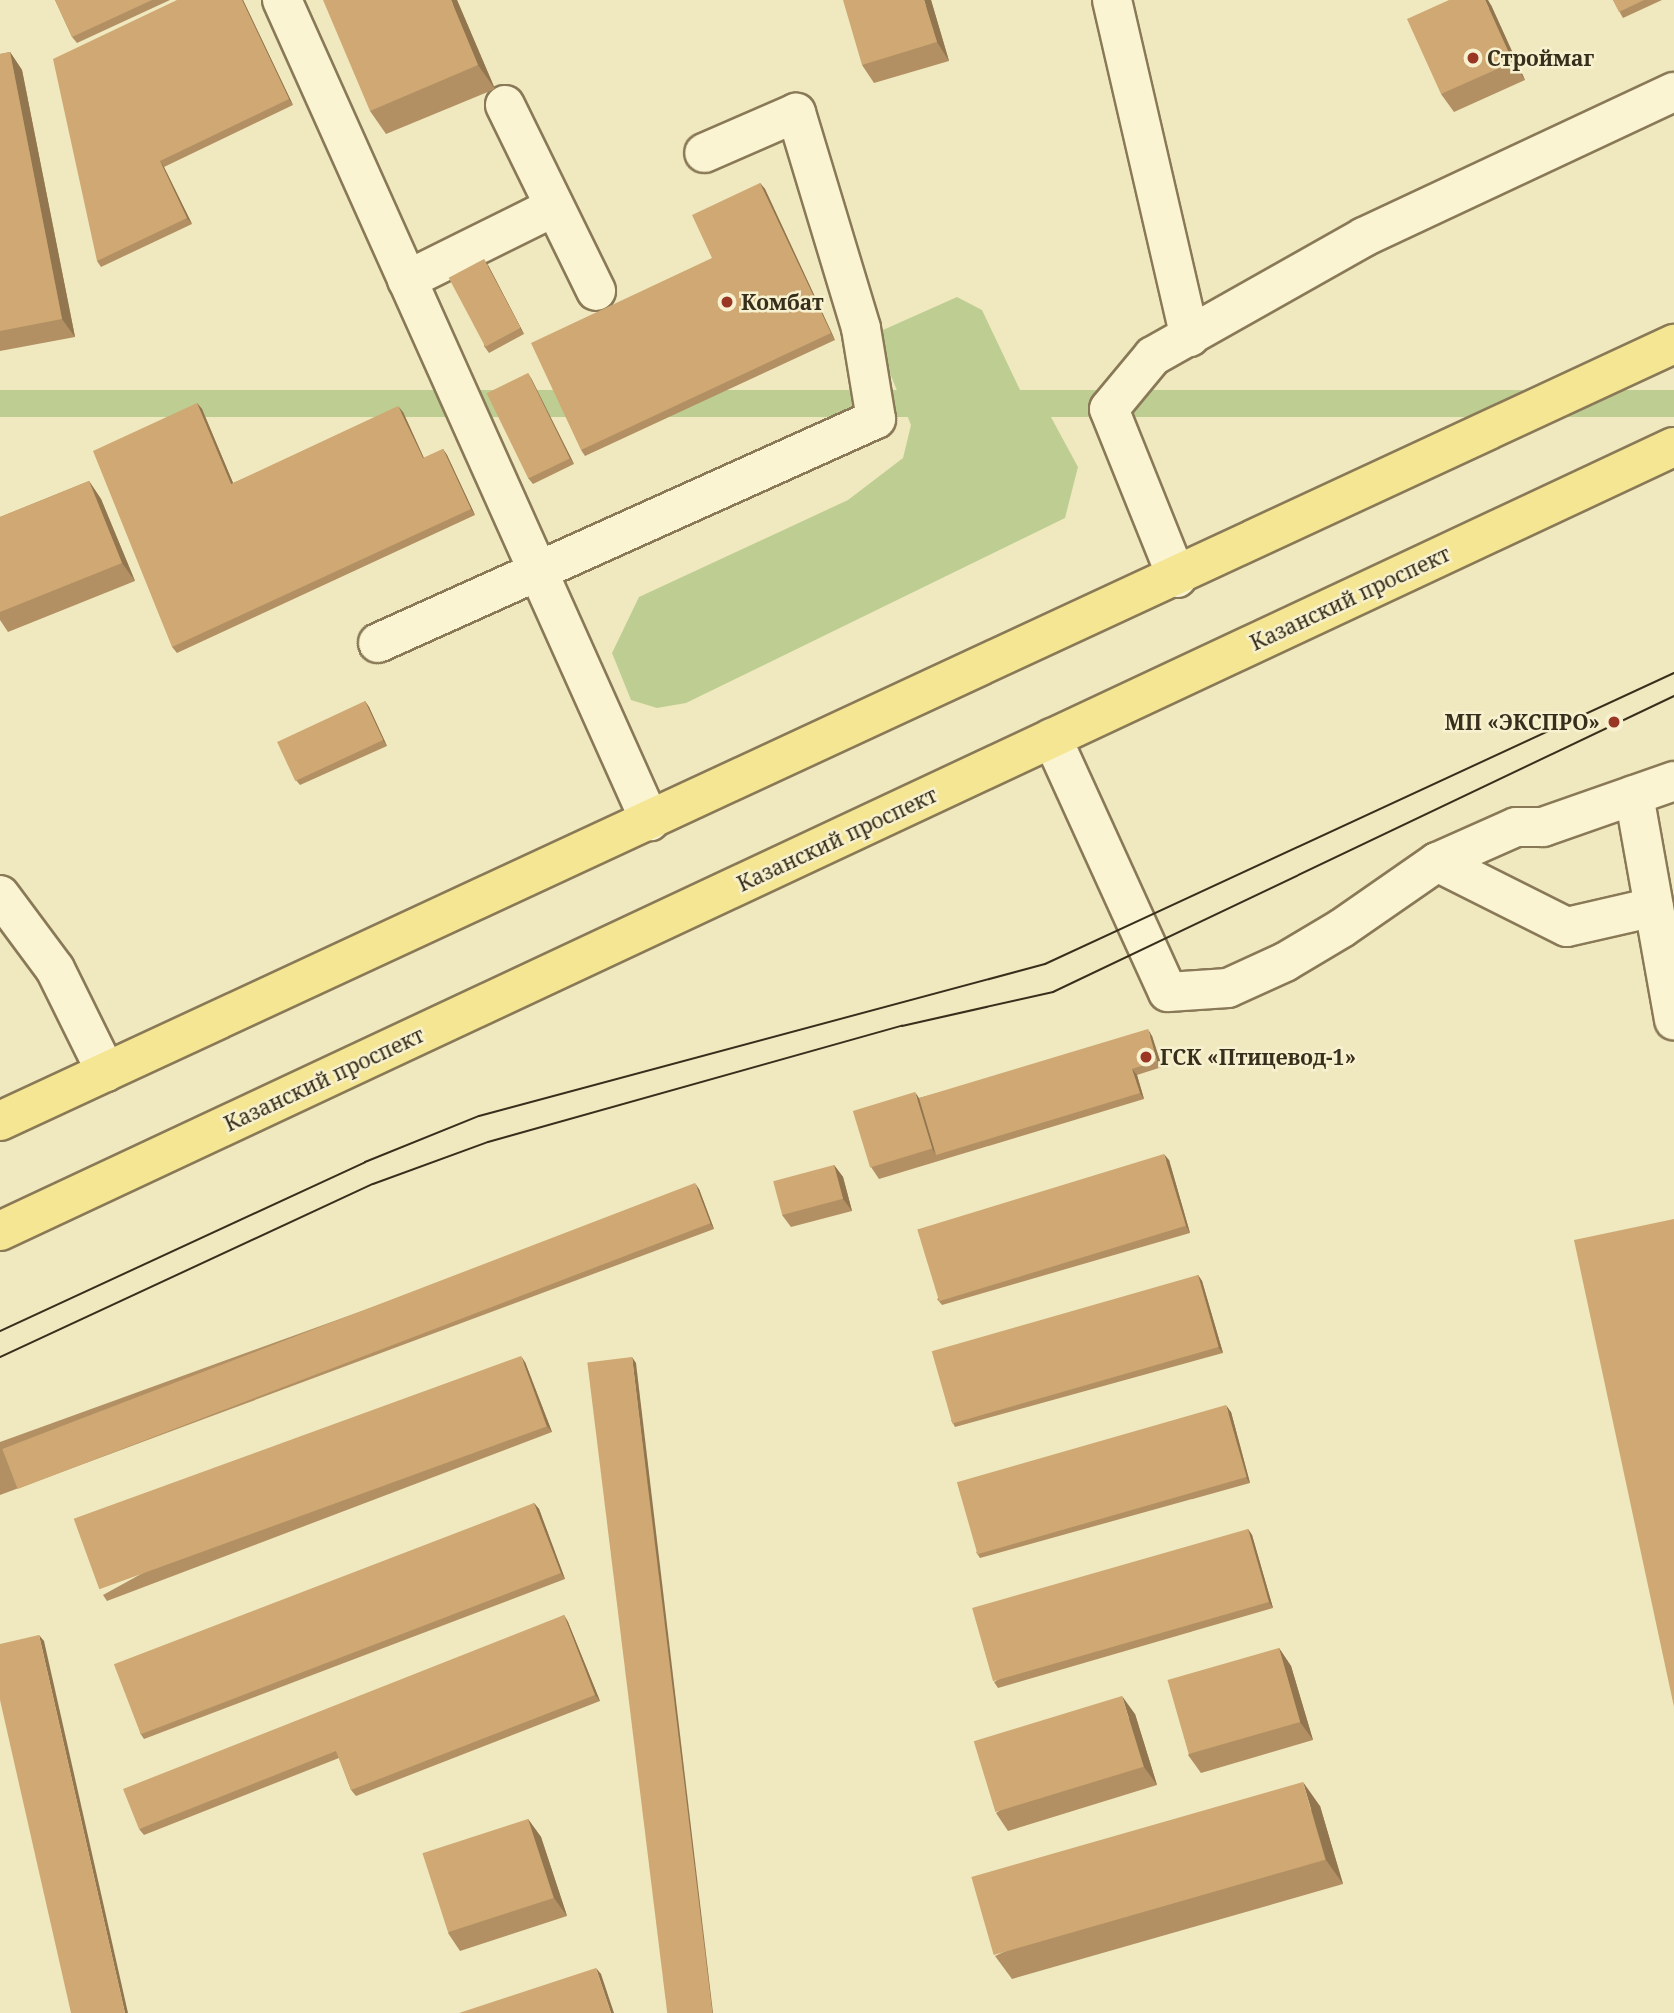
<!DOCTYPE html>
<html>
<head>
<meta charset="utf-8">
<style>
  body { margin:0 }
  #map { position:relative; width:1674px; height:2013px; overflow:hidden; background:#f0e9bf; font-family:"Noto Serif",serif }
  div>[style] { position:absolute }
  .green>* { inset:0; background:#bece93; transform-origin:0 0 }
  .roads { filter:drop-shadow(2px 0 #897957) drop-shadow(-2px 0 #897957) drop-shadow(0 2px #897957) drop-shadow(0 -2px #897957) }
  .minor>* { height:38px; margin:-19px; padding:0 19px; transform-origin:19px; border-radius:19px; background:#faf4d2 }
  .major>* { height:38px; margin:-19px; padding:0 19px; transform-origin:19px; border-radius:19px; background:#f5e694 }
  .tram>* { height:2px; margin:-1px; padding:0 1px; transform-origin:1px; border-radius:1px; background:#382e1c }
  .wall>* { inset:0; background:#b29063 }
  .shaded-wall>* { inset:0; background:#917650 }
  .building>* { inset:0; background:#cfa873; transform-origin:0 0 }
  .dots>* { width:19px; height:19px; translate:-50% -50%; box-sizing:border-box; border:4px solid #f7f1cf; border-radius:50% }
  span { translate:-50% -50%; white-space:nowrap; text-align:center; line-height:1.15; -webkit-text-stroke:5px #f7f1cf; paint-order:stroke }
  .poi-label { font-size:21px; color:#382e1c; font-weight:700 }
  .left { translate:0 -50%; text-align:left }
  .right { translate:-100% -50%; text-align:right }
  .street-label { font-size:21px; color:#382e1c }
</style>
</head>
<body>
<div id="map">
  <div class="green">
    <i style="clip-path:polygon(957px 297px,982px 310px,1031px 413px,1045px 406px,1078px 467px,1065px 518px,686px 703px,657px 708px,631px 700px,612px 653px,639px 597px,848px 500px,903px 458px,911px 425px,874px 334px)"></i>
    <i style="left:1674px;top:390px;width:27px;height:1843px;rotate:90deg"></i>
  </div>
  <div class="roads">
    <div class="minor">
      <i style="left:282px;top:0;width:900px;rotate:65.86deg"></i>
      <i style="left:1112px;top:0;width:346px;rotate:77deg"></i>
      <i style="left:505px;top:105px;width:207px;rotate:63.9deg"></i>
      <i style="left:407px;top:280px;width:164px;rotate:-26.4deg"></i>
      <i style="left:1177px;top:578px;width:182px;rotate:-111.9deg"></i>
      <i style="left:1109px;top:409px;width:69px;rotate:-50.3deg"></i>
      <i style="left:1153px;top:356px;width:242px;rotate:-29.4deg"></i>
      <i style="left:1364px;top:237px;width:342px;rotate:-25.1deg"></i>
      <i style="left:378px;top:643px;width:546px;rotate:-24.22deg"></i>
      <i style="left:876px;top:419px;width:92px;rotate:-99.4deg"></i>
      <i style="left:861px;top:328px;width:225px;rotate:-106.8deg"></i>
      <i style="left:796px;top:113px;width:100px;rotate:156.5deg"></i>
      <i style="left:1052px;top:738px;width:279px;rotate:65.5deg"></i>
      <i style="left:1168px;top:992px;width:60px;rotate:-3.8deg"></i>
      <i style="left:1228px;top:988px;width:63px;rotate:-24.5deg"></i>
      <i style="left:1285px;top:962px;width:66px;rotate:-30.8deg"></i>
      <i style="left:1342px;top:928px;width:116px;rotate:-34.8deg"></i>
      <i style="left:1437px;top:862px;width:86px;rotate:-23.9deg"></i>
      <i style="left:1516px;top:827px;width:27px"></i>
      <i style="left:1543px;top:827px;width:139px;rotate:-19.3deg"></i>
      <i style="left:1634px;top:795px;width:229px;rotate:79.9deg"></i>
      <i style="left:1437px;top:862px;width:145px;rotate:26.6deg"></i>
      <i style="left:1567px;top:927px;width:89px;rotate:-12.9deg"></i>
      <i style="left:0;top:895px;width:92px;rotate:53.4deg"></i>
      <i style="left:55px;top:969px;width:115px;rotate:63.7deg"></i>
    </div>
    <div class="major">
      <i style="left:0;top:1121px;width:1846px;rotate:-24.9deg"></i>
      <i style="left:0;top:1231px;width:1848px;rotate:-25.1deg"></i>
    </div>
  </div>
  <div class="tram">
    <i style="left:0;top:1331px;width:402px;rotate:-24.8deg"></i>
    <i style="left:365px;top:1162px;width:123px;rotate:-22deg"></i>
    <i style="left:479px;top:1116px;width:586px;rotate:-15.03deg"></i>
    <i style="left:1045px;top:964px;width:693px;rotate:-24.83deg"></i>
    <i style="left:0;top:1357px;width:411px;rotate:-24.9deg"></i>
    <i style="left:373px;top:1184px;width:122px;rotate:-20.1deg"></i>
    <i style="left:488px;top:1142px;width:430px;rotate:-15.7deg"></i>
    <i style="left:902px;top:1026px;width:155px;rotate:-12.7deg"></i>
    <i style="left:1053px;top:992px;width:688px;rotate:-25.48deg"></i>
  </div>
  <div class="wall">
    <i style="clip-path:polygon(55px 0,170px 0,77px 43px,72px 37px)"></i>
    <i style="clip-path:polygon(177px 0,243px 0,293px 105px,164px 167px,192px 224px,101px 267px,97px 261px)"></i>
    <i style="clip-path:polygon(457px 0,495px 89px,386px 134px,370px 111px)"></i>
    <i style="clip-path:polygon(931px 0,949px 61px,874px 83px,862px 65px)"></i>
    <i style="clip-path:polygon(1613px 0,1662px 0,1623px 18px)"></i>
    <i style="clip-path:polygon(1491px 5px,1525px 80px,1454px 112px,1441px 94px)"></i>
    <i style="clip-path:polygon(10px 52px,22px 70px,75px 337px,0 351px,0 54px)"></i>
    <i style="clip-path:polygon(760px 183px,765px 189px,835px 340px,585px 456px,581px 450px,712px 258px)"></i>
    <i style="clip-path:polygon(488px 265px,524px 334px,489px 353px,484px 346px)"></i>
    <i style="clip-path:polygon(528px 373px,532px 380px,574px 464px,533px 484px,528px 478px)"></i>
    <i style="clip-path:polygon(197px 403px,202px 409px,233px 483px,403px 412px,424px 458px,443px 449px,447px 455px,475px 515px,177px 653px,172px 647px)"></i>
    <i style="clip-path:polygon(89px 481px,101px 499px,135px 581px,8px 632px,0 620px,0 517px)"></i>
    <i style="clip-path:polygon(365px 701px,369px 707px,387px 746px,300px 785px,295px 779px)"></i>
    <i style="clip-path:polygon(1152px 1036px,1162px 1067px,1137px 1075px,1144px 1099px,879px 1179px,871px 1167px,919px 1098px)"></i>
    <i style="clip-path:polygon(1169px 1160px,1190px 1233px,942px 1305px,937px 1299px)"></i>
    <i style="clip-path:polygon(834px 1165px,843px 1177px,852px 1211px,791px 1227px,782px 1215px)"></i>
    <i style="clip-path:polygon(699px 1189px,714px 1229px,0 1495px,0 1442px)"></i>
    <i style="clip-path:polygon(1198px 1275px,1202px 1281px,1223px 1353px,955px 1427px,951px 1420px)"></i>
    <i style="clip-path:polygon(525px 1362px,552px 1432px,107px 1601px,103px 1595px)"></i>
    <i style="clip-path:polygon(1231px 1412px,1250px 1483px,980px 1558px,976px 1552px)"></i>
    <i style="clip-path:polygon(534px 1503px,539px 1509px,565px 1579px,144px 1739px,140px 1733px)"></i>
    <i style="clip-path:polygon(1248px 1529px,1252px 1535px,1273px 1608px,998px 1688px,994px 1682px)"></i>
    <i style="clip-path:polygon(564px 1615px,568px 1622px,600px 1701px,356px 1796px,351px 1790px,339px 1758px,144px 1835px,139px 1829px)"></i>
    <i style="clip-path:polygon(1279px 1648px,1291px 1666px,1313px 1740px,1201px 1773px,1188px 1755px)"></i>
    <i style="clip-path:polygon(1135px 1714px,1157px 1785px,1008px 1831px,996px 1813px)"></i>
    <i style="clip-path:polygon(1320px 1806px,1343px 1884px,1012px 1979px,995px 1956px)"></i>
    <i style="clip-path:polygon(528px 1819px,541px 1837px,567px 1916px,460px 1951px,448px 1933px)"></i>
  </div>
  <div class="shaded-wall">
    <i style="clip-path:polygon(242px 0,243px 0,293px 105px,289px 99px)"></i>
    <i style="clip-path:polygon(451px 0,457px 0,495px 89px,478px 65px)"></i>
    <i style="clip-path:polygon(924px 0,931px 0,949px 61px,937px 42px)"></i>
    <i style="clip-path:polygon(1485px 0,1488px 0,1491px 5px,1525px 80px,1513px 62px)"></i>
    <i style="clip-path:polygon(10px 52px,22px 70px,75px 337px,62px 319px)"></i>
    <i style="clip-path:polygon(160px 161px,164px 167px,192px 224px,187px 218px)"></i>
    <i style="clip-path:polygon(760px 183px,765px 189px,835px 340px,831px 333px)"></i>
    <i style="clip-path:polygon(484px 259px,488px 265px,524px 334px,520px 328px)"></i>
    <i style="clip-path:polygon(528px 373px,532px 380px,574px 464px,570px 458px)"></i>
    <i style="clip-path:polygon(197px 403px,202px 409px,236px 490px,231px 484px)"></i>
    <i style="clip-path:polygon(398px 406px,403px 412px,427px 465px,423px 458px)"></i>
    <i style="clip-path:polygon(443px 449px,447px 455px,475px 515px,471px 509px)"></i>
    <i style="clip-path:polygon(89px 481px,101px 499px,135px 581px,122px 563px)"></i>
    <i style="clip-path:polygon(365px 701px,369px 707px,387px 746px,383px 740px)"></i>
    <i style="clip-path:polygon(1148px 1029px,1152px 1036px,1162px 1067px,1157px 1061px)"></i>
    <i style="clip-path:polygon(1132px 1069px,1137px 1075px,1144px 1099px,1140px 1093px)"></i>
    <i style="clip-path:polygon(915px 1092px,923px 1104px,936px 1155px,932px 1148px)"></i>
    <i style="clip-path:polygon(1164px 1154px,1169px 1160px,1190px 1233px,1186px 1226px)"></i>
    <i style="clip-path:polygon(834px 1165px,843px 1177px,852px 1211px,843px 1199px)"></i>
    <i style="clip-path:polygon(695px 1183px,699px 1189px,714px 1229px,710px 1223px)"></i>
    <i style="clip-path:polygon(1198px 1275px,1202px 1281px,1223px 1353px,1218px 1347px)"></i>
    <i style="clip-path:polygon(521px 1356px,525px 1362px,552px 1432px,547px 1426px)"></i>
    <i style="clip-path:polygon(632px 1357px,636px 1363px,713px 2013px,709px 2013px)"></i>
    <i style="clip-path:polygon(1226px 1405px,1231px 1412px,1250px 1483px,1246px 1477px)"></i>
    <i style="clip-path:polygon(534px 1503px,539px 1509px,565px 1579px,561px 1573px)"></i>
    <i style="clip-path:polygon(1248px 1529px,1252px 1535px,1273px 1608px,1269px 1602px)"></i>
    <i style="clip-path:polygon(564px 1615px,568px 1622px,600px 1701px,595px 1695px)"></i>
    <i style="clip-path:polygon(39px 1635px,44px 1641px,128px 2013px,125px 2013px)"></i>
    <i style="clip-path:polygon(1279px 1648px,1291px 1666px,1313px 1740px,1300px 1722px)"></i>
    <i style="clip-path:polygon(1122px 1696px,1135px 1714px,1157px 1785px,1144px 1767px)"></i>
    <i style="clip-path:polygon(1303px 1782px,1320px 1806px,1343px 1884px,1326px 1860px)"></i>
    <i style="clip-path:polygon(528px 1819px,541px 1837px,567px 1916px,554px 1898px)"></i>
    <i style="clip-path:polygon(596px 1968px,601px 1974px,614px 2013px,611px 2013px)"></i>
  </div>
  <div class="building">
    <i style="clip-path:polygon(55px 0,152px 0,72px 37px)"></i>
    <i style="clip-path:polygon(177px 0,242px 0,289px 99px,160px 161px,187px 218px,97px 261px,53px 59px)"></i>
    <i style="clip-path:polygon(323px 0,451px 0,478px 65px,370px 111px)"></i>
    <i style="clip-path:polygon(843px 0,924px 0,937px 42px,862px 65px)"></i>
    <i style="clip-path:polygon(1449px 0,1485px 0,1513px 62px,1441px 94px,1407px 19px)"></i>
    <i style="clip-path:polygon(1613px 0,1644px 0,1619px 12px)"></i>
    <i style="clip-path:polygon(10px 52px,62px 319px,0 331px,0 54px)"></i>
    <i style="clip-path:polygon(760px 183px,831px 333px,581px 450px,531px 343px,712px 258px,692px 215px)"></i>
    <i style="left:484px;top:259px;width:78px;height:40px;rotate:62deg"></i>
    <i style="left:528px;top:373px;width:95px;height:46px;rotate:64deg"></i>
    <i style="clip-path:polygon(197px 403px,231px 484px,398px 406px,423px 458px,443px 449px,471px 509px,172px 647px,93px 451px)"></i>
    <i style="clip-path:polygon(89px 481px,122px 563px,0 612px,0 517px)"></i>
    <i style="left:365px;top:701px;width:43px;height:97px;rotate:65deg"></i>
    <i style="clip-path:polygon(1148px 1029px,1157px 1061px,1132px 1069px,1140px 1093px,936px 1155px,919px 1098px)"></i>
    <i style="left:915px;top:1092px;width:59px;height:65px;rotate:73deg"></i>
    <i style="left:1164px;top:1154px;width:75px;height:258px;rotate:73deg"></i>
    <i style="left:834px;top:1165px;width:35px;height:63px;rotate:75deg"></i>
    <i style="left:695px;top:1183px;width:43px;height:742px;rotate:69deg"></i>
    <i style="clip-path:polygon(1674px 1219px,1674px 1707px,1574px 1240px)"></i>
    <i style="left:1198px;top:1275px;width:75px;height:277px;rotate:74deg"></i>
    <i style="left:521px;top:1356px;width:75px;height:476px;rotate:70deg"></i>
    <i style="left:632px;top:1357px;width:661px;height:45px;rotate:83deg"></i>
    <i style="left:1226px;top:1405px;width:75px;height:280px;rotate:74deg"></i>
    <i style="left:534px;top:1503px;width:75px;height:450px;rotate:69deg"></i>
    <i style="left:1248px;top:1529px;width:76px;height:287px;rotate:74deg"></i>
    <i style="clip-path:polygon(564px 1615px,595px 1695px,351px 1790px,336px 1751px,139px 1829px,123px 1789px)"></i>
    <i style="clip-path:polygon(39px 1635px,125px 2013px,71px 2013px,0 1700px,0 1644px)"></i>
    <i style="left:1279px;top:1648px;width:77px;height:116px;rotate:74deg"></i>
    <i style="left:1122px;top:1696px;width:74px;height:155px;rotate:73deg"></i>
    <i style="left:1303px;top:1782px;width:81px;height:345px;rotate:74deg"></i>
    <i style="left:528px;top:1819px;width:83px;height:111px;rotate:72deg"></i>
    <i style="clip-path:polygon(596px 1968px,611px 2013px,459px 2013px)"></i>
  </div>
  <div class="dots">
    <i style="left:1473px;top:58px;background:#9a3624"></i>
    <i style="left:727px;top:302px;background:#9a3624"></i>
    <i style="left:1614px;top:722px;background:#9a3624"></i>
    <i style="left:1146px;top:1057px;background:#9a3624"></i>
  </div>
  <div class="poi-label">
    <span class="left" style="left:1487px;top:58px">Строймаг</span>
    <span class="left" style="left:741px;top:302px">Комбат</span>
    <span class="right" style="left:1600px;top:722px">МП «ЭКСПРО»</span>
    <span class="left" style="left:1160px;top:1057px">ГСК «Птицевод-1»</span>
  </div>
  <div class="street-label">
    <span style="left:1350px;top:598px;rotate:-25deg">Казанский проспект</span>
    <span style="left:837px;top:839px;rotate:-25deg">Казанский проспект</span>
    <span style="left:324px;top:1079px;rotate:-25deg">Казанский проспект</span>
  </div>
</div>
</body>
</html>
